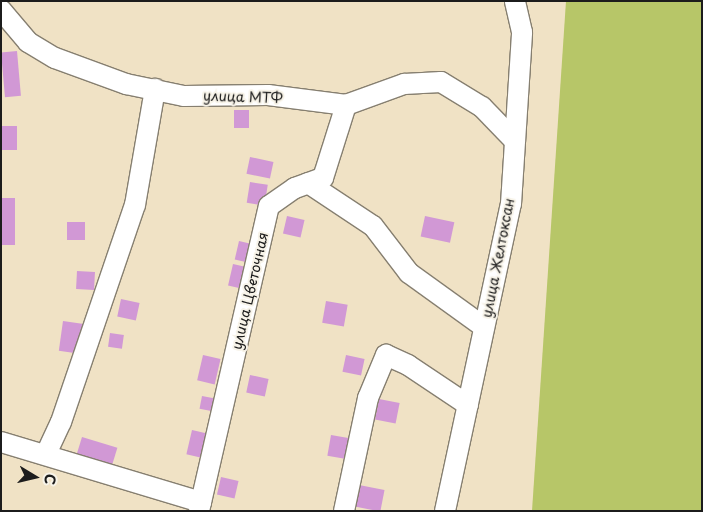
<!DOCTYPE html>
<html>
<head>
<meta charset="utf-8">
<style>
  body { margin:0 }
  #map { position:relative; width:703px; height:512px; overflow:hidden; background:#f0e2c5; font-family:"Playpen Sans",sans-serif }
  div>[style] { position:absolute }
  .green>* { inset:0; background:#b7c668 }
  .building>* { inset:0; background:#d198d5; transform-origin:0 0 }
  .roads { filter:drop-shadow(1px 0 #867f70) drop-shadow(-1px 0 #867f70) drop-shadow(0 1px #867f70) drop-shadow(0 -1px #867f70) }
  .minor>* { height:20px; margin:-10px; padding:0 10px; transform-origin:10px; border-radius:10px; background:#fff }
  span { translate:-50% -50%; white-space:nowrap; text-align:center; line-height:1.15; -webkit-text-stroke:4px #f7f3e8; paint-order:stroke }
  .street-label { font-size:14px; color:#1c1c1c }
  .frame { position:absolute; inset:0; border:2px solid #1c1c1c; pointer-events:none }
  .north { position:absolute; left:10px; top:452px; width:50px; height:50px; -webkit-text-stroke:4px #f7f3e8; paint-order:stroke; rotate:99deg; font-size:14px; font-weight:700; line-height:20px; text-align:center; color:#1c1c1c }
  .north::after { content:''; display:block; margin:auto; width:18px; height:22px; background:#1c1c1c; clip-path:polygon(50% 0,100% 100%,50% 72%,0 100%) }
</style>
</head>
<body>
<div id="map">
  <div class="green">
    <i style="clip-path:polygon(566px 1px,702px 1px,702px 511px,532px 511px)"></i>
  </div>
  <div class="building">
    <i style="left:17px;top:51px;width:45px;height:16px;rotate:85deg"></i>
    <i style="left:234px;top:110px;width:15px;height:18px"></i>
    <i style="left:1px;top:126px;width:16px;height:24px"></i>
    <i style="left:250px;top:157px;width:24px;height:17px;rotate:12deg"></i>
    <i style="left:250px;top:182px;width:18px;height:21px;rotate:9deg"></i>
    <i style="left:1px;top:198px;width:14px;height:47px"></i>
    <i style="left:287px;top:216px;width:18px;height:18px;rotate:13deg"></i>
    <i style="left:425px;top:216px;width:30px;height:21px;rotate:12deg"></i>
    <i style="left:67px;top:222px;width:18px;height:18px"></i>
    <i style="left:239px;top:241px;width:18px;height:19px;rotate:13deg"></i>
    <i style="left:233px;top:264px;width:18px;height:22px;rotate:13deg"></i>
    <i style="left:77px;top:271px;width:18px;height:18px;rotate:3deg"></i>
    <i style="left:121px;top:299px;width:19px;height:18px;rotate:12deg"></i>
    <i style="left:326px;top:301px;width:22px;height:22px;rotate:10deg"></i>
    <i style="left:63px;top:321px;width:21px;height:30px;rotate:8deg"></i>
    <i style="left:110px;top:333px;width:14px;height:14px;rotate:8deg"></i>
    <i style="left:203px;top:355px;width:18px;height:26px;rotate:13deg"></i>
    <i style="left:346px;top:355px;width:19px;height:17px;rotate:12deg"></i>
    <i style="left:250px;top:375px;width:19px;height:18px;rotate:12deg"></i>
    <i style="left:202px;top:396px;width:16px;height:13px;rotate:11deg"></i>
    <i style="left:379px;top:399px;width:21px;height:21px;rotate:11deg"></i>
    <i style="left:192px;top:430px;width:22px;height:25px;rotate:13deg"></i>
    <i style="left:331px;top:435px;width:22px;height:21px;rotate:10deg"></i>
    <i style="left:82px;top:437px;width:37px;height:22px;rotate:17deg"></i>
    <i style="left:221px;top:477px;width:18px;height:18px;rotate:13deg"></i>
    <i style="left:359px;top:485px;width:26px;height:22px;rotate:11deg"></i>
  </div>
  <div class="roads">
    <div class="minor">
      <i style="left:1px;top:10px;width:42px;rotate:49.8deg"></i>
      <i style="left:28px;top:42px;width:31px;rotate:31deg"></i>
      <i style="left:55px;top:58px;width:76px;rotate:20.1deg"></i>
      <i style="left:126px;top:84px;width:59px;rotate:11.7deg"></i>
      <i style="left:184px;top:96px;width:84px;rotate:-0.7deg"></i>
      <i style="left:268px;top:95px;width:79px;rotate:7.3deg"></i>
      <i style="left:346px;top:105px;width:62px;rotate:-19.9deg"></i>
      <i style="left:404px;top:84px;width:37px;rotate:-3deg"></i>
      <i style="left:441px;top:82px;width:48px;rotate:31.4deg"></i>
      <i style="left:482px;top:107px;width:47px;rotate:45.9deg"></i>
      <i style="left:308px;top:183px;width:78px;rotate:33.5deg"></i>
      <i style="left:373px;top:226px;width:59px;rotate:52.5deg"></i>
      <i style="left:409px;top:273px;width:92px;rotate:35.8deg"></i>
      <i style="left:1px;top:442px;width:209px;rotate:16.7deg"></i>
      <i style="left:46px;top:454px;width:35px;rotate:-65deg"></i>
      <i style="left:61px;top:422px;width:229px;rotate:-71.2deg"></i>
      <i style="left:135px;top:205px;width:118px;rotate:-80.2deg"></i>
      <i style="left:199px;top:511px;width:313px;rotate:-77.1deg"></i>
      <i style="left:269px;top:206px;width:32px;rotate:-35deg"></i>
      <i style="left:295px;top:188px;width:30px;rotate:-20deg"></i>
      <i style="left:323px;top:178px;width:77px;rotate:-72.5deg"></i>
      <i style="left:344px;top:511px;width:116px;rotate:-78deg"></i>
      <i style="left:368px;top:398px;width:47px;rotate:-67.3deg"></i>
      <i style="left:386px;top:355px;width:24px;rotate:24deg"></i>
      <i style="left:408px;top:365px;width:72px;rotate:33.7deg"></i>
      <i style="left:445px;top:511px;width:314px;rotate:-77.9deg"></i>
      <i style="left:511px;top:204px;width:172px;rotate:-86.3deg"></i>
      <i style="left:522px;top:32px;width:32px;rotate:-103deg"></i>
    </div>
  </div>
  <div class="street-label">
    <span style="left:243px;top:97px;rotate:2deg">улица МТФ</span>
    <span style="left:498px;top:258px;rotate:-79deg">улица Желтоксан</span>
    <span style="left:250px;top:291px;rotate:-77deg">улица Цветочная</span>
  </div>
  <div class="frame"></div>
  <div class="north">С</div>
</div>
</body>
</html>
